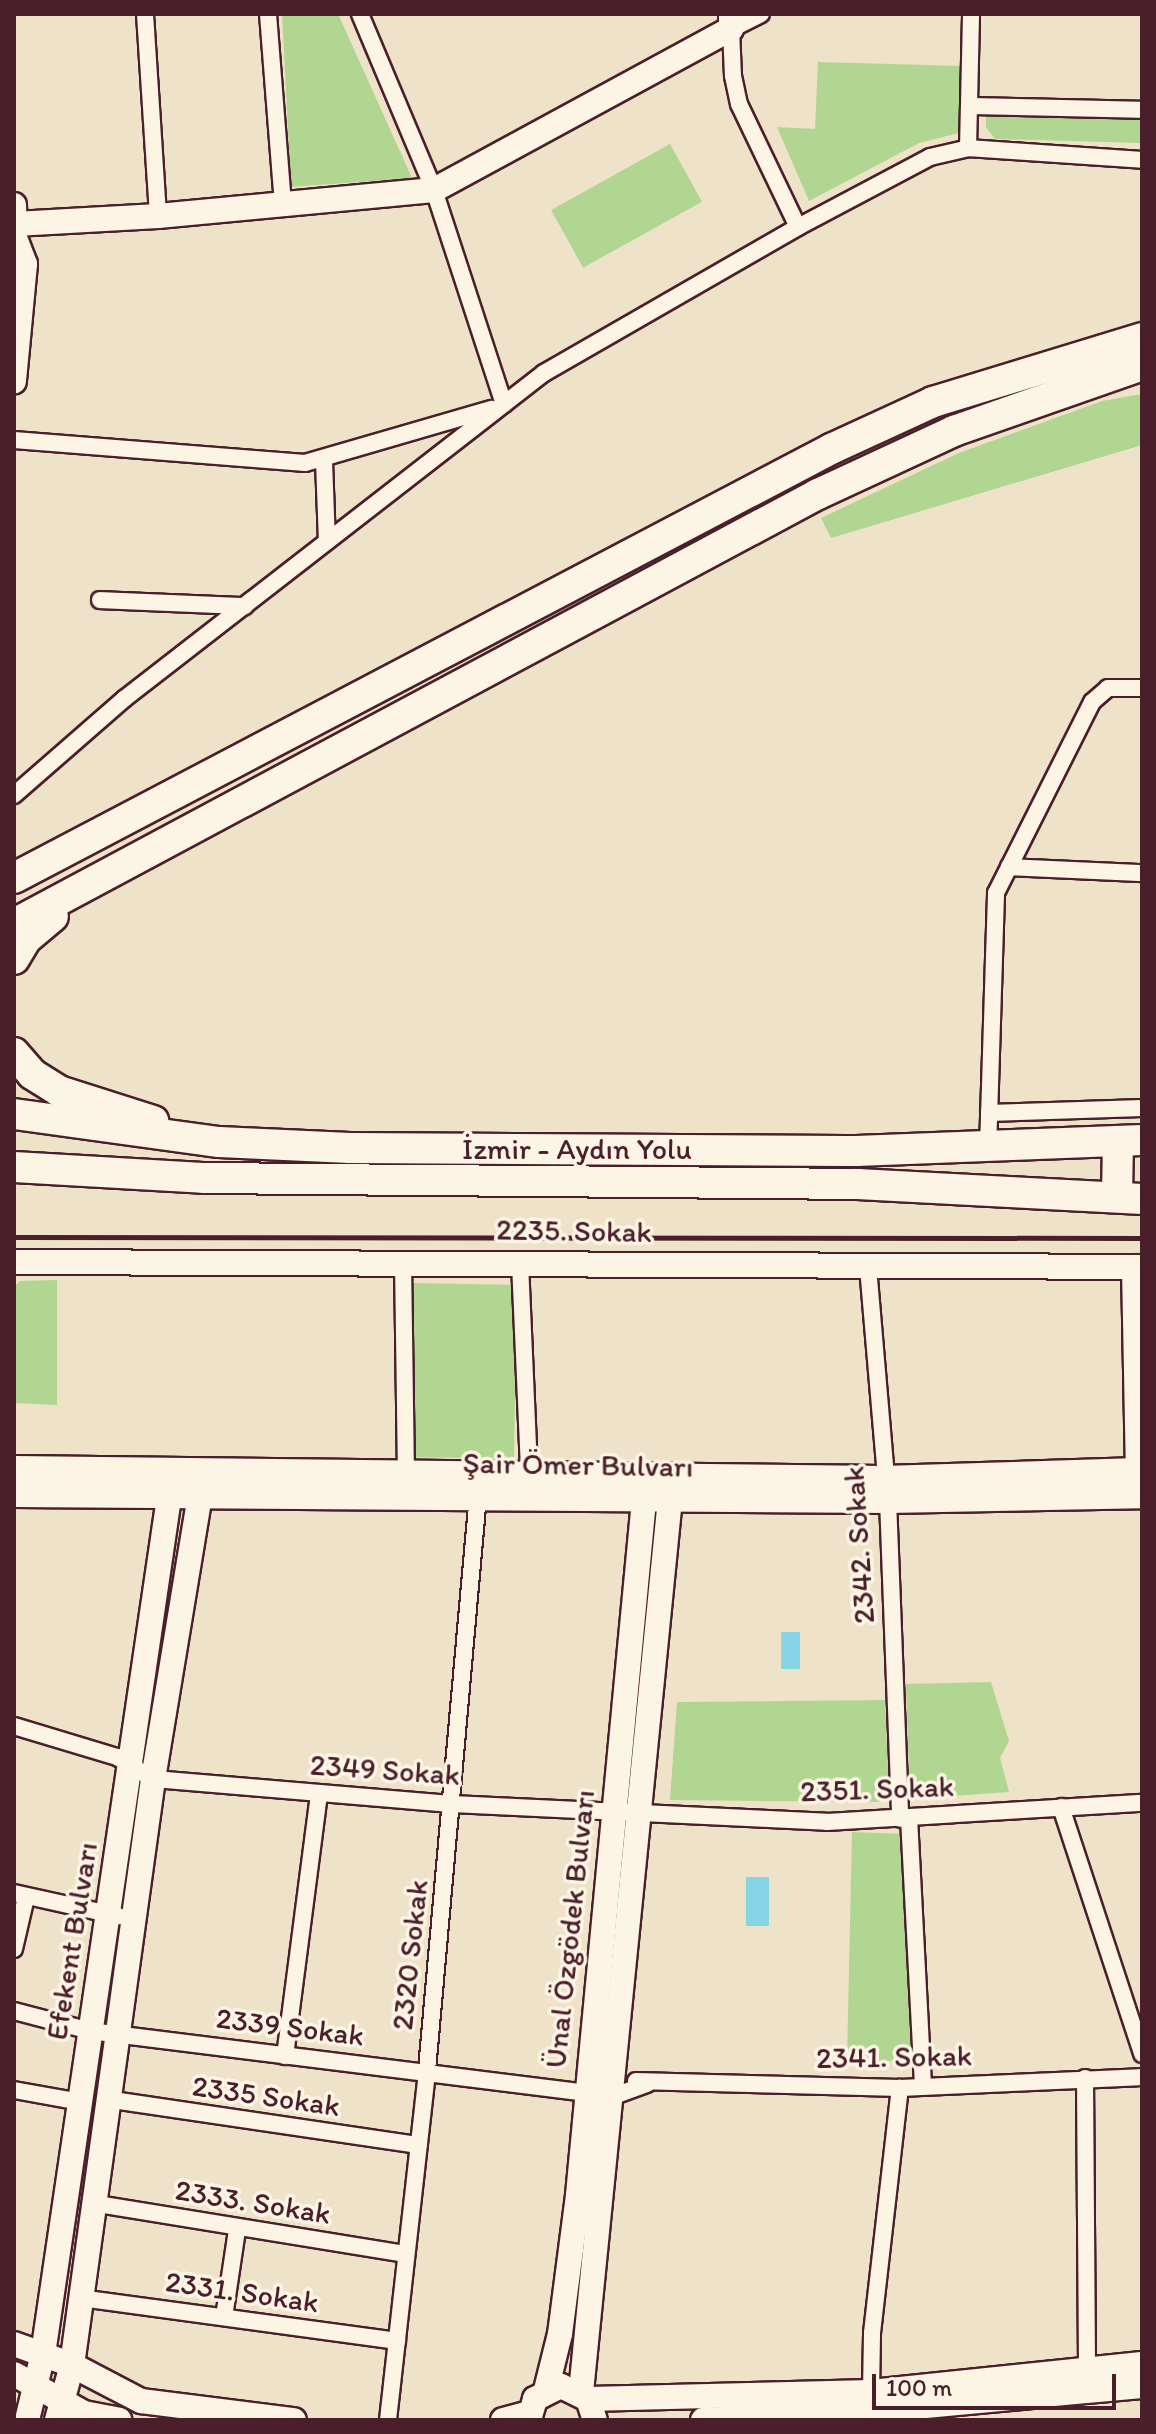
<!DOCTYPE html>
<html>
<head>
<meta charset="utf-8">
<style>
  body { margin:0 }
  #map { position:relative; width:1156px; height:2434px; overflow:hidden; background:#eee2c8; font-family:Itim,sans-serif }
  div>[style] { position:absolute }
  .green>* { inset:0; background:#b0d692; transform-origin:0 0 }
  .water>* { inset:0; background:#87d4e6; transform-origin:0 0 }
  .roads { filter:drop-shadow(2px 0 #4a1f2b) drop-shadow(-2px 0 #4a1f2b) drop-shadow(0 2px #4a1f2b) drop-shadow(0 -2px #4a1f2b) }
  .street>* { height:16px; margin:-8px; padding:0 8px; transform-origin:8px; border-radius:8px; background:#fcf5e5 }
  .secondary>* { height:24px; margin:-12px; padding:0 12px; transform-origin:12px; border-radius:12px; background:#fcf5e5 }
  .primary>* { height:26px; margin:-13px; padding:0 13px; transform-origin:13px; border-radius:13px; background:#fcf5e5 }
  .highway>* { height:30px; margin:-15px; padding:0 15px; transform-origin:15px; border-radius:15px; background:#fcf5e5 }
  .rail>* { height:5px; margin:-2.5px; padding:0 2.5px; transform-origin:2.5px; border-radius:2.5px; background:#4a1f2b }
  span { translate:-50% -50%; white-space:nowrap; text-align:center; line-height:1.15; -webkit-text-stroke:7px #fcf5e5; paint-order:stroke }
  .street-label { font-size:30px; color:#4a1f2b }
  .frame { position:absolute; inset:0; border:16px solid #4a1f2b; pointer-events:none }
  .scale { position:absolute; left:872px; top:2374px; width:244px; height:36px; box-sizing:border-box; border:4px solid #4a1f2b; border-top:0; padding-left:10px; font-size:24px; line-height:28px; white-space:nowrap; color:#4a1f2b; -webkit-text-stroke:6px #fcf5e5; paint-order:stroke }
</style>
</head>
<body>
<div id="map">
  <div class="green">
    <i style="clip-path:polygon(282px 14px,338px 14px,412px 178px,291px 187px)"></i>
    <i style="clip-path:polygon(818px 62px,962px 66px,959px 133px,919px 143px,809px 201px,777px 127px,815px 129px)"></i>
    <i style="clip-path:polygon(986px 108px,1142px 115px,1142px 143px,995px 139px,986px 127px)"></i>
    <i style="left:670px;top:144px;width:66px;height:136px;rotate:61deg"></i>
    <i style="clip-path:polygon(1142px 394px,1142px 445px,831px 538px,821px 518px,959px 453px,1102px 401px)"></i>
    <i style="clip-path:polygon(57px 1280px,57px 1405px,14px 1403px,14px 1287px,20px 1281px)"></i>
    <i style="left:410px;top:1283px;width:107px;height:174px;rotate:1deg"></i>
    <i style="clip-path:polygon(991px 1682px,1009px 1741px,1000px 1758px,1009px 1792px,910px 1799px,906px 1684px)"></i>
    <i style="clip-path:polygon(885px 1700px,889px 1791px,879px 1802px,670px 1800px,677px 1702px)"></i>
    <i style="clip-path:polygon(852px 1832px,906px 1834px,915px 2061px,847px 2061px)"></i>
  </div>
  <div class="water">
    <i style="left:781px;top:1632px;width:19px;height:37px"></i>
    <i style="left:746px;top:1877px;width:23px;height:49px"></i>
  </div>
  <div class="roads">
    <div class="street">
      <i style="left:145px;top:14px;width:202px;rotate:86.3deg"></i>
      <i style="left:268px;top:14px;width:192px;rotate:85.5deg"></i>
      <i style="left:360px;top:14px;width:191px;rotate:67.2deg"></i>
      <i style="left:434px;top:190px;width:225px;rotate:71.9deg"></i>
      <i style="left:761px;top:14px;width:34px;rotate:153deg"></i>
      <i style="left:731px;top:29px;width:47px;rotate:87.6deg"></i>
      <i style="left:733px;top:76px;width:29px;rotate:78deg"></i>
      <i style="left:739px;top:104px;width:136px;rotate:64.4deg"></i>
      <i style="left:969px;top:106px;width:173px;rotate:1.3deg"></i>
      <i style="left:968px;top:148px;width:134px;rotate:-88.7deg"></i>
      <i style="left:14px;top:440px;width:292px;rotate:4.5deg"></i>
      <i style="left:305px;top:463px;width:194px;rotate:-16.2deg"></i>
      <i style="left:324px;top:461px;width:80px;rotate:87.9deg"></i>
      <i style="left:100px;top:600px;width:145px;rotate:2.4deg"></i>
      <i style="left:14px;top:795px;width:146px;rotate:-41.1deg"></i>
      <i style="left:124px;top:699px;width:532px;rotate:-37.82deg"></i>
      <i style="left:544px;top:373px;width:293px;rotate:-29.9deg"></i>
      <i style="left:798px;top:227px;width:149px;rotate:-27.9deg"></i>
      <i style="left:930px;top:157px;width:39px;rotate:-13deg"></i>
      <i style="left:968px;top:148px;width:174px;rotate:3.9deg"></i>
      <i style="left:1009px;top:867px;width:133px;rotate:2.6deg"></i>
      <i style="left:989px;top:1113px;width:153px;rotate:-1.9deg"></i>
      <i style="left:988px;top:1149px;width:256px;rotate:-88.2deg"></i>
      <i style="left:996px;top:893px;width:214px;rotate:-63.3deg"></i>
      <i style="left:1092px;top:702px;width:21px;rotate:-41deg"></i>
      <i style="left:1108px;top:688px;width:34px"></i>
      <i style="left:403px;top:1261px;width:211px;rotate:89.2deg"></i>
      <i style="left:520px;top:1263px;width:210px;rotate:87.5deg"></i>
      <i style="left:868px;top:1267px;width:234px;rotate:85.1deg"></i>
      <i style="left:888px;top:1500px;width:319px;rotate:87.8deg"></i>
      <i style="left:14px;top:1726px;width:108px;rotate:16.8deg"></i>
      <i style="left:117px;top:1757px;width:42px;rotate:31.4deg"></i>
      <i style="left:153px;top:1779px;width:300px;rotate:4.8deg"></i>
      <i style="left:452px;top:1804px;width:375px;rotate:2.7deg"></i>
      <i style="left:827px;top:1822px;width:316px;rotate:-3.5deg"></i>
      <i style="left:1061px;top:1807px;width:260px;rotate:71.8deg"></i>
      <i style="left:909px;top:1818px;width:269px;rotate:87deg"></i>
      <i style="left:14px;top:1893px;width:107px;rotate:12.5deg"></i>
      <i style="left:14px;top:1949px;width:53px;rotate:-77deg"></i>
      <i style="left:14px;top:2011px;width:79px;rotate:14.7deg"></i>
      <i style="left:90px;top:2031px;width:501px;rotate:7.11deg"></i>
      <i style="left:587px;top:2093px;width:27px;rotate:6deg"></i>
      <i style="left:614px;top:2096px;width:35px;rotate:-20deg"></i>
      <i style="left:285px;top:2056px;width:264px;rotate:-82.6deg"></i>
      <i style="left:1085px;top:2078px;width:291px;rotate:89.6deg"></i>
      <i style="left:636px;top:2081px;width:264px;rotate:1.5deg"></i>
      <i style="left:900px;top:2088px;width:242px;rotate:-2.6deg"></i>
      <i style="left:14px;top:2090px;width:67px;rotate:10.3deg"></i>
      <i style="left:106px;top:2099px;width:316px;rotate:8.4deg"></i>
      <i style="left:91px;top:2203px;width:319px;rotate:9.2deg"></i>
      <i style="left:80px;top:2298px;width:320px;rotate:7.7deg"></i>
      <i style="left:224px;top:2317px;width:88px;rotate:-81.5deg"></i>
      <i style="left:871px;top:2392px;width:59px;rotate:-89deg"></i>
      <i style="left:872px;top:2333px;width:247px;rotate:-83.5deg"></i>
      <i style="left:388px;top:2420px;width:352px;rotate:-83.6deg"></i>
      <i style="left:427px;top:2070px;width:577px;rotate:-84.93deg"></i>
    </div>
    <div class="secondary">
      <i style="left:14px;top:205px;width:33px;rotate:88deg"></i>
      <i style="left:15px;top:238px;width:28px;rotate:69deg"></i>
      <i style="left:25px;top:264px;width:118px;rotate:95.4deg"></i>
      <i style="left:15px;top:224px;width:143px;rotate:-3.2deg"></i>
      <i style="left:158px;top:216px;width:277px;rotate:-5.4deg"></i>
      <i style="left:434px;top:190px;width:338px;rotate:-28.5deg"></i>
      <i style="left:731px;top:29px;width:15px;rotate:-90deg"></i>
      <i style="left:14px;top:1262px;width:1128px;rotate:0.25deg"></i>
      <i style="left:1134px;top:1267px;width:204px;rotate:88.9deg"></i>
      <i style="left:14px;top:2344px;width:62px;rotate:19.9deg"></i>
      <i style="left:72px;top:2365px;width:78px;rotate:27.6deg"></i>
      <i style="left:141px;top:2401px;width:154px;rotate:7.1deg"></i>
      <i style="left:14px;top:2374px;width:80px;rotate:29.1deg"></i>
      <i style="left:84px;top:2413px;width:36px;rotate:11deg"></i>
      <i style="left:546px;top:2390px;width:58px;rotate:-76deg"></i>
      <i style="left:560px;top:2334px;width:140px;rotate:-82.6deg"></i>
      <i style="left:578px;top:2195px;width:719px;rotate:-84.57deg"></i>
      <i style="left:581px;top:2392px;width:918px;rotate:-84.31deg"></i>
      <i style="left:588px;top:2399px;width:283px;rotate:-1.4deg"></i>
      <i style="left:871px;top:2392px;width:272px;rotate:-5.9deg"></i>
      <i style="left:27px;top:2420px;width:68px;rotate:-76.4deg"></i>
      <i style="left:43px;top:2354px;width:886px;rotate:-81.63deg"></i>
      <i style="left:57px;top:2420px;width:57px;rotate:-74.7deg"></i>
      <i style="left:72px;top:2365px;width:592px;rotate:-82.13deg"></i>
      <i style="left:153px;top:1779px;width:305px;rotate:-80.6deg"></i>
      <i style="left:503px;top:2420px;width:28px;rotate:-15deg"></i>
      <i style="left:529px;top:2420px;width:22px;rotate:-74deg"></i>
      <i style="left:535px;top:2399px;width:29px;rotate:-27deg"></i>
      <i style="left:561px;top:2386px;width:30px;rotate:26deg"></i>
      <i style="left:588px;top:2399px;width:22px;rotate:72deg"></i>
      <i style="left:703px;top:2420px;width:169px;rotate:-3deg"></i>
      <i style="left:872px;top:2411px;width:271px;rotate:-5.3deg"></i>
    </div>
    <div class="primary">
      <i style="left:14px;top:1469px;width:869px;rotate:0.66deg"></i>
      <i style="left:883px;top:1479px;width:255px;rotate:-1.8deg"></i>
      <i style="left:14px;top:1494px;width:874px;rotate:0.39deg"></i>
      <i style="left:888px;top:1500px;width:253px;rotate:-1.1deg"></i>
    </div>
    <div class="highway">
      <i style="left:14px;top:878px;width:925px;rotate:-27.7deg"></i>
      <i style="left:833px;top:448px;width:110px;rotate:-24.7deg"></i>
      <i style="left:933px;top:402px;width:219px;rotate:-17deg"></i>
      <i style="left:14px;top:924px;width:912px;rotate:-28.14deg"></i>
      <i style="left:818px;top:494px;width:150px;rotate:-24.9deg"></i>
      <i style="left:954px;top:431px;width:199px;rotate:-19.3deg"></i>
      <i style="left:14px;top:959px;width:23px;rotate:-59deg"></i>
      <i style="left:26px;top:939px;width:35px;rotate:-40deg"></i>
      <i style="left:14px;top:1053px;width:28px;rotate:49deg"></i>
      <i style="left:32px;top:1074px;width:32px;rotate:32deg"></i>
      <i style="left:59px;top:1091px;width:99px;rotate:17.7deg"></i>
      <i style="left:14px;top:1114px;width:207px;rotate:7.8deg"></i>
      <i style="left:219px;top:1142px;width:131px;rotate:2.6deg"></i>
      <i style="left:350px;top:1148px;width:506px;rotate:0.34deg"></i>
      <i style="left:856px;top:1151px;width:286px;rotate:-2.2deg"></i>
      <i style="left:14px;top:1167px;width:189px;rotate:3.3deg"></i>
      <i style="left:203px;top:1178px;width:655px;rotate:0.52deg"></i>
      <i style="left:858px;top:1184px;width:284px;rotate:3deg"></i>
      <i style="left:1117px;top:1197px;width:56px;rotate:-89deg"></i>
    </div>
  </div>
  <div class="rail">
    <i style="left:14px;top:1237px;width:1128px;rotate:0.05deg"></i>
  </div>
  <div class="street-label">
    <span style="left:577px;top:1149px">İzmir - Aydın Yolu</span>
    <span style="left:574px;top:1231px;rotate:1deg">2235. Sokak</span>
    <span style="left:578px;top:1465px;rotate:1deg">Şair Ömer Bulvarı</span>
    <span style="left:859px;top:1545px;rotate:-94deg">2342. Sokak</span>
    <span style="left:385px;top:1770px;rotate:4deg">2349 Sokak</span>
    <span style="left:877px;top:1789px;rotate:-2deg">2351. Sokak</span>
    <span style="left:570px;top:1929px;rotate:-84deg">Ünal Özgödek Bulvarı</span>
    <span style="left:72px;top:1941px;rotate:-81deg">Efekent Bulvarı</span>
    <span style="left:410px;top:1955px;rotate:-84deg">2320 Sokak</span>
    <span style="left:290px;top:2027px;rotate:7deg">2339 Sokak</span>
    <span style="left:894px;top:2057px;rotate:-1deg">2341. Sokak</span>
    <span style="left:266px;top:2096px;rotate:8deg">2335 Sokak</span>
    <span style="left:253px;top:2202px;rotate:9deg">2333. Sokak</span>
    <span style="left:242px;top:2292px;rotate:8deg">2331. Sokak</span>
  </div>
  <div class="frame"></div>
  <div class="scale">100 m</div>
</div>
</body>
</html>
